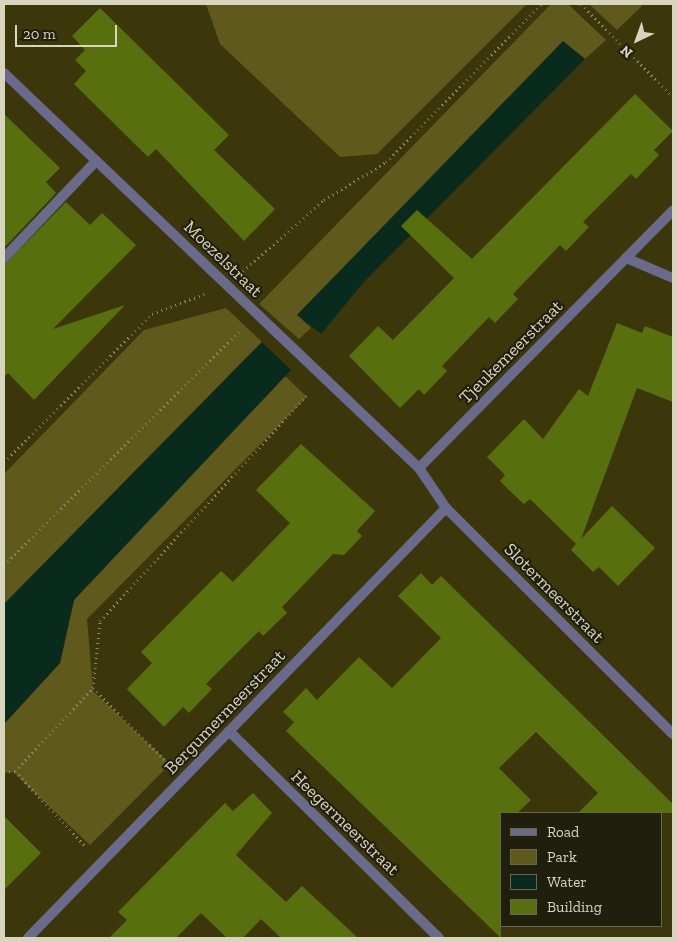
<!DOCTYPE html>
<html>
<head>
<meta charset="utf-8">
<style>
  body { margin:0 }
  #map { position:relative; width:677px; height:942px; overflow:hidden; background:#3b370b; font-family:"Zilla Slab",serif }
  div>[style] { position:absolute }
  .green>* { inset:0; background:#60591c }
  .water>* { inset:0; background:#092b1e }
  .building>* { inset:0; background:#586f0e }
  .path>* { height:3px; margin-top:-1.5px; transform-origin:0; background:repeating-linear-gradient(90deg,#8c8968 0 1px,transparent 0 5px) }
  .minor>* { height:10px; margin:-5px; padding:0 5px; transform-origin:5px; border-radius:5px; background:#696a8c }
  span { translate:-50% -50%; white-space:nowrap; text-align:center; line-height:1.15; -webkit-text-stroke:4px #201e0c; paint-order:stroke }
  .street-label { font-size:18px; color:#d7d5be }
  .frame { position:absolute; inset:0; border:5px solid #d7d5be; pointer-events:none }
  .legend { position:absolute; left:500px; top:812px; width:162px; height:115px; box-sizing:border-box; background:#201e0c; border:1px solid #696753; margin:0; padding:6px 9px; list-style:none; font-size:15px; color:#d7d5be }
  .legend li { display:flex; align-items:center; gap:10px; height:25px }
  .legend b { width:25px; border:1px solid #696753 }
  .north { position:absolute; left:612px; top:15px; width:50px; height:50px; -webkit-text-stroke:4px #201e0c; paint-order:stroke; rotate:222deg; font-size:14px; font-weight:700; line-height:20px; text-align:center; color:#d7d5be }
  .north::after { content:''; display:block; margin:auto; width:18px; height:22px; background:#d7d5be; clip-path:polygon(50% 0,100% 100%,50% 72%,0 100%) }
  .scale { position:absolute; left:15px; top:25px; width:102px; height:22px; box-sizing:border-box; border:2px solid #d7d5be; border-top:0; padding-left:6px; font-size:15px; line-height:18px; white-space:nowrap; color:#d7d5be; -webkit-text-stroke:4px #201e0c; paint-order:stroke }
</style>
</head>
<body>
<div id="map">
  <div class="green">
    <i style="clip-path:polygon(206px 4px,527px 4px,377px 154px,340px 157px,220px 44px)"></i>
    <i style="clip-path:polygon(551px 4px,568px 4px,606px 40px,585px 59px,563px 42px,297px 315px,311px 328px,299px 339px,259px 304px)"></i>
    <i style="clip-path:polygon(589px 4px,639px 4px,642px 6px,617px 30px)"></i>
    <i style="clip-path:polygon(226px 308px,262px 342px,4px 604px,4px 474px,144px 330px)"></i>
    <i style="clip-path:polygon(285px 376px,307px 397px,87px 619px,93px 691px,170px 764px,90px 845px,13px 772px,4px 773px,4px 724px,60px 663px,74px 600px)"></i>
  </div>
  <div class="water">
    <i style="clip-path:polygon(563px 41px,585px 59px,363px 283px,321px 334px,297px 315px)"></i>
    <i style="clip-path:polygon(262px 342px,291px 370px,74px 600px,60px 663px,4px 724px,4px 604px)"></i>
  </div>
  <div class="building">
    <i style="clip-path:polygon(100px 8px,229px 135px,214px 150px,275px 209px,244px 241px,156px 149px,148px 157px,74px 84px,86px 71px,75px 60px,85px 50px,72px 36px)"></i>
    <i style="clip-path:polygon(635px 94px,673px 131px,654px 150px,659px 155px,636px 179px,631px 174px,583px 222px,589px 227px,566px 251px,560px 245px,513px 294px,518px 299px,495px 323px,489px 317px,442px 366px,447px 371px,424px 395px,419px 389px,400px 408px,349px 356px,378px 326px,393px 340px,454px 278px,401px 226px,417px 210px,472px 259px)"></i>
    <i style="clip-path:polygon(4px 114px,60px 168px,46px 182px,56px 193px,4px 248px)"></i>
    <i style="clip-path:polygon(66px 202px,90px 225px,102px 213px,136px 245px,53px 329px,125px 305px,34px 400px,8px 373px,4px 377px,4px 265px)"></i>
    <i style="clip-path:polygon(617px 323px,642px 333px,645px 326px,673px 337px,673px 402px,637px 388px,581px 539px,612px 506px,655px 548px,618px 586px,599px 567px,593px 572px,571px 550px,576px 544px,530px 499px,524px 504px,512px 493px,500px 481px,505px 475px,487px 457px,524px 419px,543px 439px,579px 389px,588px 396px)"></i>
    <i style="clip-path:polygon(301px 444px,375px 511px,357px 531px,362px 536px,344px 555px,333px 554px,282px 607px,287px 613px,263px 636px,259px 631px,206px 684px,212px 689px,189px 713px,183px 707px,164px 727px,127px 689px,152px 663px,141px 652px,221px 571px,233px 582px,290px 523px,256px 490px)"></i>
    <i style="clip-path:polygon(421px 573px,432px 585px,441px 576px,673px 804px,673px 813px,578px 813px,598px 793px,536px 732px,499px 768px,531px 800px,517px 813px,501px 813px,501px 938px,286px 731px,294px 722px,283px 712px,306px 688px,317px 700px,359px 657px,392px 688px,441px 638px,398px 596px)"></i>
    <i style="clip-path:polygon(253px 793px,272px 813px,236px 855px,286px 902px,302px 886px,358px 938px,281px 938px,261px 919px,243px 938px,227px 938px,201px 913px,176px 938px,109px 938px,127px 920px,118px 912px,225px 803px,233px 811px)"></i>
    <i style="clip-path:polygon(4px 816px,41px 853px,4px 890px)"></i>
  </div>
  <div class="path">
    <i style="left:581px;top:4px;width:131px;rotate:45.3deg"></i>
    <i style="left:243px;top:271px;width:108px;rotate:-41.2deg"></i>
    <i style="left:324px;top:200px;width:73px;rotate:-31.5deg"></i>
    <i style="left:386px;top:162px;width:221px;rotate:-45.5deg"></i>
    <i style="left:4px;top:462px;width:209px;rotate:-45deg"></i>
    <i style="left:152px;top:314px;width:56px;rotate:-21deg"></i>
    <i style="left:4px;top:565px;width:334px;rotate:-44.8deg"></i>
    <i style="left:93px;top:688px;width:105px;rotate:45deg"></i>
    <i style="left:15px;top:771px;width:104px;rotate:46.9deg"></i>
    <i style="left:4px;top:772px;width:11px;rotate:-5deg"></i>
    <i style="left:15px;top:771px;width:114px;rotate:-46.8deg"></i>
    <i style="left:93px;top:688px;width:67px;rotate:-84deg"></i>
    <i style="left:100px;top:621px;width:308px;rotate:-47.5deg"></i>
  </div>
  <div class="minor">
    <i style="left:4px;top:73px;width:573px;rotate:43.59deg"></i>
    <i style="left:419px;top:468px;width:48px;rotate:56deg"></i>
    <i style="left:446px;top:508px;width:320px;rotate:44.9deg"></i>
    <i style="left:4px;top:258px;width:134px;rotate:-46.5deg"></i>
    <i style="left:626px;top:258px;width:51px;rotate:23.1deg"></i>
    <i style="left:419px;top:468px;width:362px;rotate:-45.4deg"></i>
    <i style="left:229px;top:731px;width:295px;rotate:44.6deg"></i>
    <i style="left:28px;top:938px;width:600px;rotate:-45.81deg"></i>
  </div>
  <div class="street-label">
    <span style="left:223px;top:259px;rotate:44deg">Moezelstraat</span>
    <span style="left:511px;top:352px;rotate:-45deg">Tjeukemeerstraat</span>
    <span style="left:554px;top:593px;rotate:45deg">Slotermeerstraat</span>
    <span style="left:225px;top:712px;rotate:-46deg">Bergumermeerstraat</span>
    <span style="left:345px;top:823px;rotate:44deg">Heegermeerstraat</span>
  </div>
  <div class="frame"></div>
  <ul class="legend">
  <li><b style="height:6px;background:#696a8c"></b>Road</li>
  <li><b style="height:14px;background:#60591c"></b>Park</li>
  <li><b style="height:14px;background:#092b1e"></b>Water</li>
  <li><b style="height:14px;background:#586f0e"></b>Building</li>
  </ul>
  <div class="north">N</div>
  <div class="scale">20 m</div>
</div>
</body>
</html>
